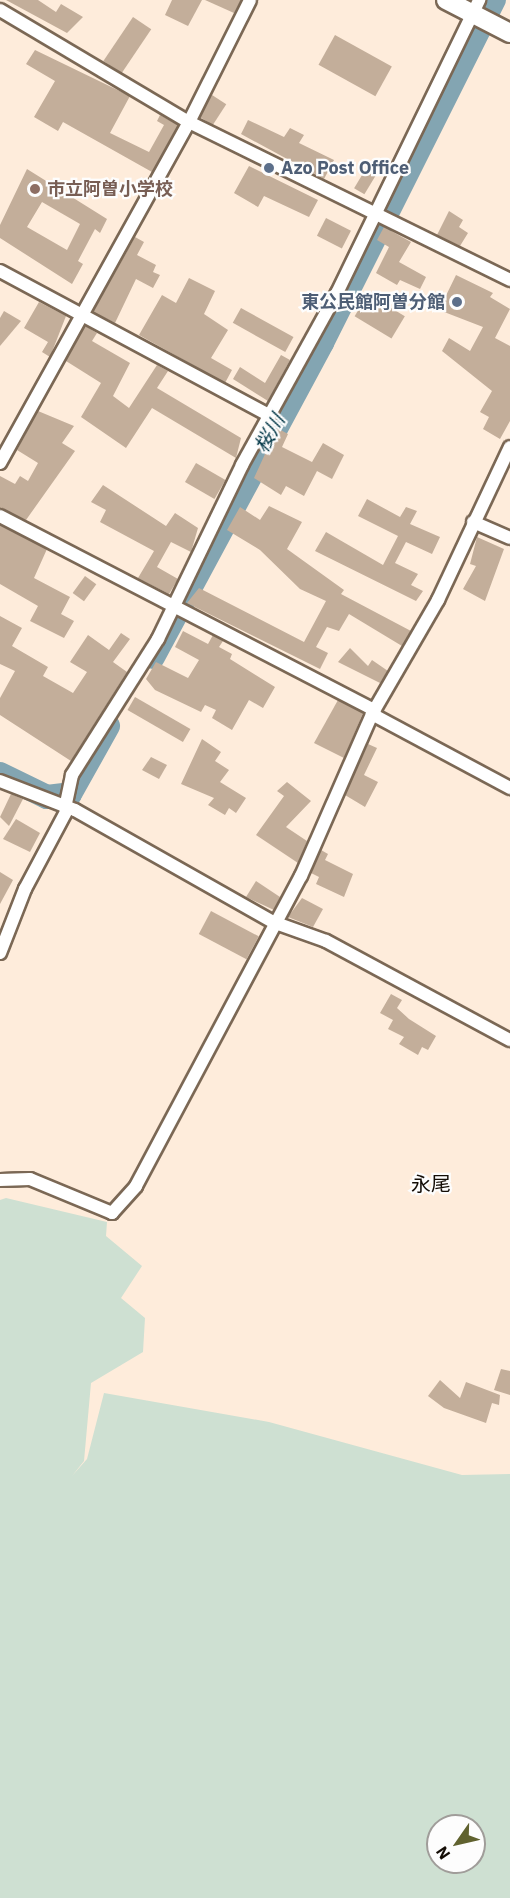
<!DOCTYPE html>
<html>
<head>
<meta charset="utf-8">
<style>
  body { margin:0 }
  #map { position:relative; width:510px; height:1898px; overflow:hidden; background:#feecdb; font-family:"IBM Plex Sans","Noto Sans JP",sans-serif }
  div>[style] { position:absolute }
  .green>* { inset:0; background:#cee0d2 }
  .river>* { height:24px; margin:-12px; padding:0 12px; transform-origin:12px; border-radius:12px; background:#83a5b2 }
  .building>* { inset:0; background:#c3ae9a; transform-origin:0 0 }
  .roads { filter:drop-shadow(2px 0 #7b6855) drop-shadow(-2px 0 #7b6855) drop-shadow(0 2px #7b6855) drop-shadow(0 -2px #7b6855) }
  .street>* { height:12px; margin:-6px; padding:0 6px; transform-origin:6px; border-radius:6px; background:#fff }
  .secondary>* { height:18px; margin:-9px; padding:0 9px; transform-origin:9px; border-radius:9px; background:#fff }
  .dots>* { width:16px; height:16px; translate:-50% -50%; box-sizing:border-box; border:3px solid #fdfdfd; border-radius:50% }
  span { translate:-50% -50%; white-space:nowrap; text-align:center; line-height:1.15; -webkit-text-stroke:4.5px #fdfdfd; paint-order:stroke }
  .service-label { font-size:18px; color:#4e5e75; font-weight:700 }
  .left { translate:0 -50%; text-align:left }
  .right { translate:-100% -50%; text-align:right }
  .education-label { font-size:18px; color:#785e54; font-weight:700 }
  .water-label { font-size:20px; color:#013646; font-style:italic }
  .neighbourhood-label { font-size:20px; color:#140d06 }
  .north { position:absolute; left:426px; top:1814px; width:60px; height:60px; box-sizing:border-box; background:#fdfdfd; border:2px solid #a09d9a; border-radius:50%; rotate:236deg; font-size:16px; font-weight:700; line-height:24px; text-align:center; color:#140d06 }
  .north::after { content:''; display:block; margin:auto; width:21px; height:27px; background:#60622f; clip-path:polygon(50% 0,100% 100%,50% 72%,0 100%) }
</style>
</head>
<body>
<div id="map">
  <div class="green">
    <i style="clip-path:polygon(evenodd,6px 1198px,107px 1222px,106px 1236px,142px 1266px,121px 1298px,145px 1318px,143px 1352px,91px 1383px,84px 1461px,72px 1476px,87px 1459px,104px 1393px,269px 1422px,462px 1475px,510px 1474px,510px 1898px,0 1898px,0 1200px,6px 1198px,438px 1826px,474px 1826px,474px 1862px,438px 1862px,438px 1826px)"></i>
  </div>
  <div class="river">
    <i style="left:153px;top:657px;width:357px;rotate:-61.7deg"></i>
    <i style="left:322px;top:343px;width:384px;rotate:-63.4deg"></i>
    <i style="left:0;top:774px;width:52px;rotate:26.1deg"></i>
    <i style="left:47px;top:797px;width:23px;rotate:-7deg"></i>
    <i style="left:70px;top:794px;width:78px;rotate:-60.8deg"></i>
  </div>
  <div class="building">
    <i style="clip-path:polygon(6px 0,38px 0,56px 12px,61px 4px,83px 17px,67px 33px)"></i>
    <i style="clip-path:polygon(172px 0,202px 0,188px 26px,165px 15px)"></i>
    <i style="clip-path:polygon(205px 0,241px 0,234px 13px)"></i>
    <i style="left:133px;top:17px;width:22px;height:53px;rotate:34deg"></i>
    <i style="left:335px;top:35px;width:65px;height:34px;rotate:29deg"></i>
    <i style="clip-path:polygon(35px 50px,130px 96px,110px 133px,149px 152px,164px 125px,157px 121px,160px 115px,178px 125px,152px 172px,63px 122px,58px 131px,34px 117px,55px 81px,26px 64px)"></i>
    <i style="left:212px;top:95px;width:17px;height:25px;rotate:33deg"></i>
    <i style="clip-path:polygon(248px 120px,284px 137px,290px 128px,304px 135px,299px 143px,334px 160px,324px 179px,241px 134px)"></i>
    <i style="left:368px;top:165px;width:12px;height:27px;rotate:31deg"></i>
    <i style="clip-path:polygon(249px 166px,318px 200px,309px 217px,264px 196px,258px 207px,234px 193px)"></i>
    <i style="clip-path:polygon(evenodd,27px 169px,107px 219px,100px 233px,95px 229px,78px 261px,83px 264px,72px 284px,0 238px,0 225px,27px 169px,42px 202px,80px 224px,67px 250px,27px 227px,42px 202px)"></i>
    <i style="clip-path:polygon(449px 211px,463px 220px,459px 227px,468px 233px,460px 246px,437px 235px)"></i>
    <i style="left:326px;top:218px;width:28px;height:20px;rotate:27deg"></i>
    <i style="clip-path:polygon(384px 227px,411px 242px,399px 262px,426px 277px,420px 289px,400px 280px,397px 285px,376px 273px,389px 247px,377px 240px)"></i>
    <i style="clip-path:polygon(135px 237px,144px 242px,137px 255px,156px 265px,153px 272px,160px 275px,153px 288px,136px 279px,115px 323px,93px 312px)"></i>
    <i style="clip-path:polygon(456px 275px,493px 293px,490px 297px,510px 309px,495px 338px,510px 346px,510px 421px,500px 439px,483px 429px,489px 417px,480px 412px,492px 391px,442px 351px,449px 338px,470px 351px,483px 327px,439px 310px)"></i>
    <i style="clip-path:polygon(189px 278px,215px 291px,204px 314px,228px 330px,211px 358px,232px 370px,225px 383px,139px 335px,162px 295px,176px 303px)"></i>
    <i style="left:368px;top:294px;width:43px;height:26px;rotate:31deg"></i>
    <i style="clip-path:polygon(39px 302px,66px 316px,50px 357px,42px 352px,48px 342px,24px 328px)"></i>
    <i style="left:241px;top:308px;width:60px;height:17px;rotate:29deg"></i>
    <i style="clip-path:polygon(4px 311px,21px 321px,0 346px,0 318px)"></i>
    <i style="clip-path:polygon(85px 326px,97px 333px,92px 341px,130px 363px,113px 396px,129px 408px,157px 365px,168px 371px,157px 388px,241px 438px,236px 458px,152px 408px,126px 448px,81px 417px,101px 383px,66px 361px)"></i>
    <i style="clip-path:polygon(281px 355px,290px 360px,268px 401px,233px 379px,240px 367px,265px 383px)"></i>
    <i style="clip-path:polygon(38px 411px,74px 426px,62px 443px,75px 451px,26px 520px,0 508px,0 476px,15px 484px,20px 476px,28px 481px,38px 463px,17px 450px)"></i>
    <i style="clip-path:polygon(277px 428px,288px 434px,282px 447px,312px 462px,323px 443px,344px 455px,332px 479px,317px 471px,304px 496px,286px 486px,281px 495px,254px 478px)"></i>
    <i style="left:196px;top:463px;width:34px;height:22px;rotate:30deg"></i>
    <i style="clip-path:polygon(103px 485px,166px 526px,175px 513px,198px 528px,191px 552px,171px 542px,157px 567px,178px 579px,169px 594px,138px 578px,154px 551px,100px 522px,106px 510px,91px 502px)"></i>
    <i style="clip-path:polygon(367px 499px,400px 517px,406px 507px,417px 511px,410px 524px,440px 537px,432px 554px,406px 542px,395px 563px,418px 574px,411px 585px,423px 591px,416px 601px,315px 551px,326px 532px,383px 565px,398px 536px,358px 516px)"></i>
    <i style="clip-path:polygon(269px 506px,302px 522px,287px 549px,344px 590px,341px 594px,411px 631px,402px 646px,349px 614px,339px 631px,327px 627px,316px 647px,328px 653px,320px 669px,187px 603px,199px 588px,304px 642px,326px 601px,300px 589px,260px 550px,227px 530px,240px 507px,260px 520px)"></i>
    <i style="clip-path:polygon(0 525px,47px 549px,34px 578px,70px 597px,61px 614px,74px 621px,64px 638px,30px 621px,38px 606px,0 584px)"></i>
    <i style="clip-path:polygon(477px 537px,504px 549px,485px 601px,463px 589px,476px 566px,470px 564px)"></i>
    <i style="left:85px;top:576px;width:14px;height:21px;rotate:36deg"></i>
    <i style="clip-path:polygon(0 616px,22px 628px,12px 646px,48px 667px,43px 676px,73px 693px,87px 672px,70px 662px,88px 635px,109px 650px,121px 633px,130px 639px,113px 662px,127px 672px,71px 761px,0 715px,0 698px,15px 671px,0 664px)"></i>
    <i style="clip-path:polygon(183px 631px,208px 644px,213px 635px,223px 641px,219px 647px,232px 654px,230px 659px,275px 687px,263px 708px,249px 700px,232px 730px,212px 718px,216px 710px,205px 705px,201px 712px,155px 690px,146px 679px,156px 662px,188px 678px,199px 660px,175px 647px)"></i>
    <i style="clip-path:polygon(350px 648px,368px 666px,372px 660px,388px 671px,380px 683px,338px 662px)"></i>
    <i style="left:135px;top:697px;width:64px;height:15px;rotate:30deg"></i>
    <i style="clip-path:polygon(338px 700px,363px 713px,344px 758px,314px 743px)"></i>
    <i style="clip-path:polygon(202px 739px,221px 752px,215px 761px,229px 770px,220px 782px,246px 798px,236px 813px,229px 808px,225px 815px,208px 805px,214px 798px,181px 784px)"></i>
    <i style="clip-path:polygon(368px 744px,377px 748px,364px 775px,378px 782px,365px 807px,345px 795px)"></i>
    <i style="clip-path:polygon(151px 757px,167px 765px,159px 779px,142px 770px)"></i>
    <i style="clip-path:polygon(287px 782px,311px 801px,286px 827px,307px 841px,298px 863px,256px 835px,284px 796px,277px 791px)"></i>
    <i style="clip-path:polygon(11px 794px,23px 799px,9px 826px,0 817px)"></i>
    <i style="clip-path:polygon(16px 819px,40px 833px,30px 852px,3px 839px)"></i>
    <i style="clip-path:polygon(321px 850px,328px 854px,325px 860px,353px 874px,344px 897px,316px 884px,319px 877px,311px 873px)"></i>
    <i style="clip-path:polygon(0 872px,13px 880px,0 904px)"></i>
    <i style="clip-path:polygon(256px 881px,280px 897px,274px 910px,246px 897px)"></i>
    <i style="clip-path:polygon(302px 898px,323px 909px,313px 927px,288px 917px)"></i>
    <i style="left:211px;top:911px;width:54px;height:26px;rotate:28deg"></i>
    <i style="clip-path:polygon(391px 994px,402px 1000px,397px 1008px,409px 1019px,436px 1036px,428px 1050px,422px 1047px,418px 1055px,399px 1044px,404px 1037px,388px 1029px,393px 1020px,380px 1013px)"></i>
    <i style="clip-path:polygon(501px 1369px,510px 1371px,510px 1395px,494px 1390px)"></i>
    <i style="clip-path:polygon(440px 1380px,460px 1398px,466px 1382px,500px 1395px,499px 1405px,492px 1403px,486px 1423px,444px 1408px,428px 1396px)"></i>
  </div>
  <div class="roads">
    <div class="street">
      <i style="left:0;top:10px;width:220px;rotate:30.7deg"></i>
      <i style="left:189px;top:122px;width:358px;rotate:26.2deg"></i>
      <i style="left:0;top:271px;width:304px;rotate:28.2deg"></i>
      <i style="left:0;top:463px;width:390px;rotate:-61deg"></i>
      <i style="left:189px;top:122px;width:136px;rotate:-63.4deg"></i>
      <i style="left:0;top:516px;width:422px;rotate:27.4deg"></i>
      <i style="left:473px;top:522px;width:40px;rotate:23.4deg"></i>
      <i style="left:372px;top:714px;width:157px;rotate:28.2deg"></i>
      <i style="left:0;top:781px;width:80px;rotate:21.1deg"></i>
      <i style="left:75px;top:810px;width:227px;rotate:29.5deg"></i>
      <i style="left:273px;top:922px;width:56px;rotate:19.7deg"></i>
      <i style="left:326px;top:941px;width:209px;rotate:28.3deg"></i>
      <i style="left:65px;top:808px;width:34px;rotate:-78deg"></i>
      <i style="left:72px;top:775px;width:161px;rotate:-57.7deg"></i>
      <i style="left:158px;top:639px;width:193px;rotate:-64.2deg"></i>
      <i style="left:242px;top:465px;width:196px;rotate:-61.1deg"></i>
      <i style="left:337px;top:293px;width:326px;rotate:-64.1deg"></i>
      <i style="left:0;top:953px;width:69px;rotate:-68.7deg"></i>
      <i style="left:25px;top:889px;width:92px;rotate:-62deg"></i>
      <i style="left:0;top:1180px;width:30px;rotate:-2deg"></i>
      <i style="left:30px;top:1179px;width:89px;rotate:22.5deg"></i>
      <i style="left:112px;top:1213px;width:36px;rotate:-48deg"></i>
      <i style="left:136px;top:1186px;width:351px;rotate:-62deg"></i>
      <i style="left:301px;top:876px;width:177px;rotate:-66.3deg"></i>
      <i style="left:372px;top:714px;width:132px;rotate:-59.9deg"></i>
      <i style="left:438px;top:600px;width:169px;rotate:-64.8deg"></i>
    </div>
    <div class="secondary">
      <i style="left:446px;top:0;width:72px;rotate:27.3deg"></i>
    </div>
  </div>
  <div class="dots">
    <i style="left:269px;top:168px;background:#5c6f8a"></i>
    <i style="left:35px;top:189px;background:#8d6e63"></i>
    <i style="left:457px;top:302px;background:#5c6f8a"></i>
  </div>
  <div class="service-label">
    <span class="left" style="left:281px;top:168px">Azo Post Office</span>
    <span class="right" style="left:445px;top:302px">東公民館阿曽分館</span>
  </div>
  <div class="education-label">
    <span class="left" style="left:47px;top:189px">市立阿曽小学校</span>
  </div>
  <div class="water-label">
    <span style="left:269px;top:433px;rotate:-61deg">桜川</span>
  </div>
  <div class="neighbourhood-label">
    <span style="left:431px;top:1183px">永尾</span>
  </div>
  <div class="north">N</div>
</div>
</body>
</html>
